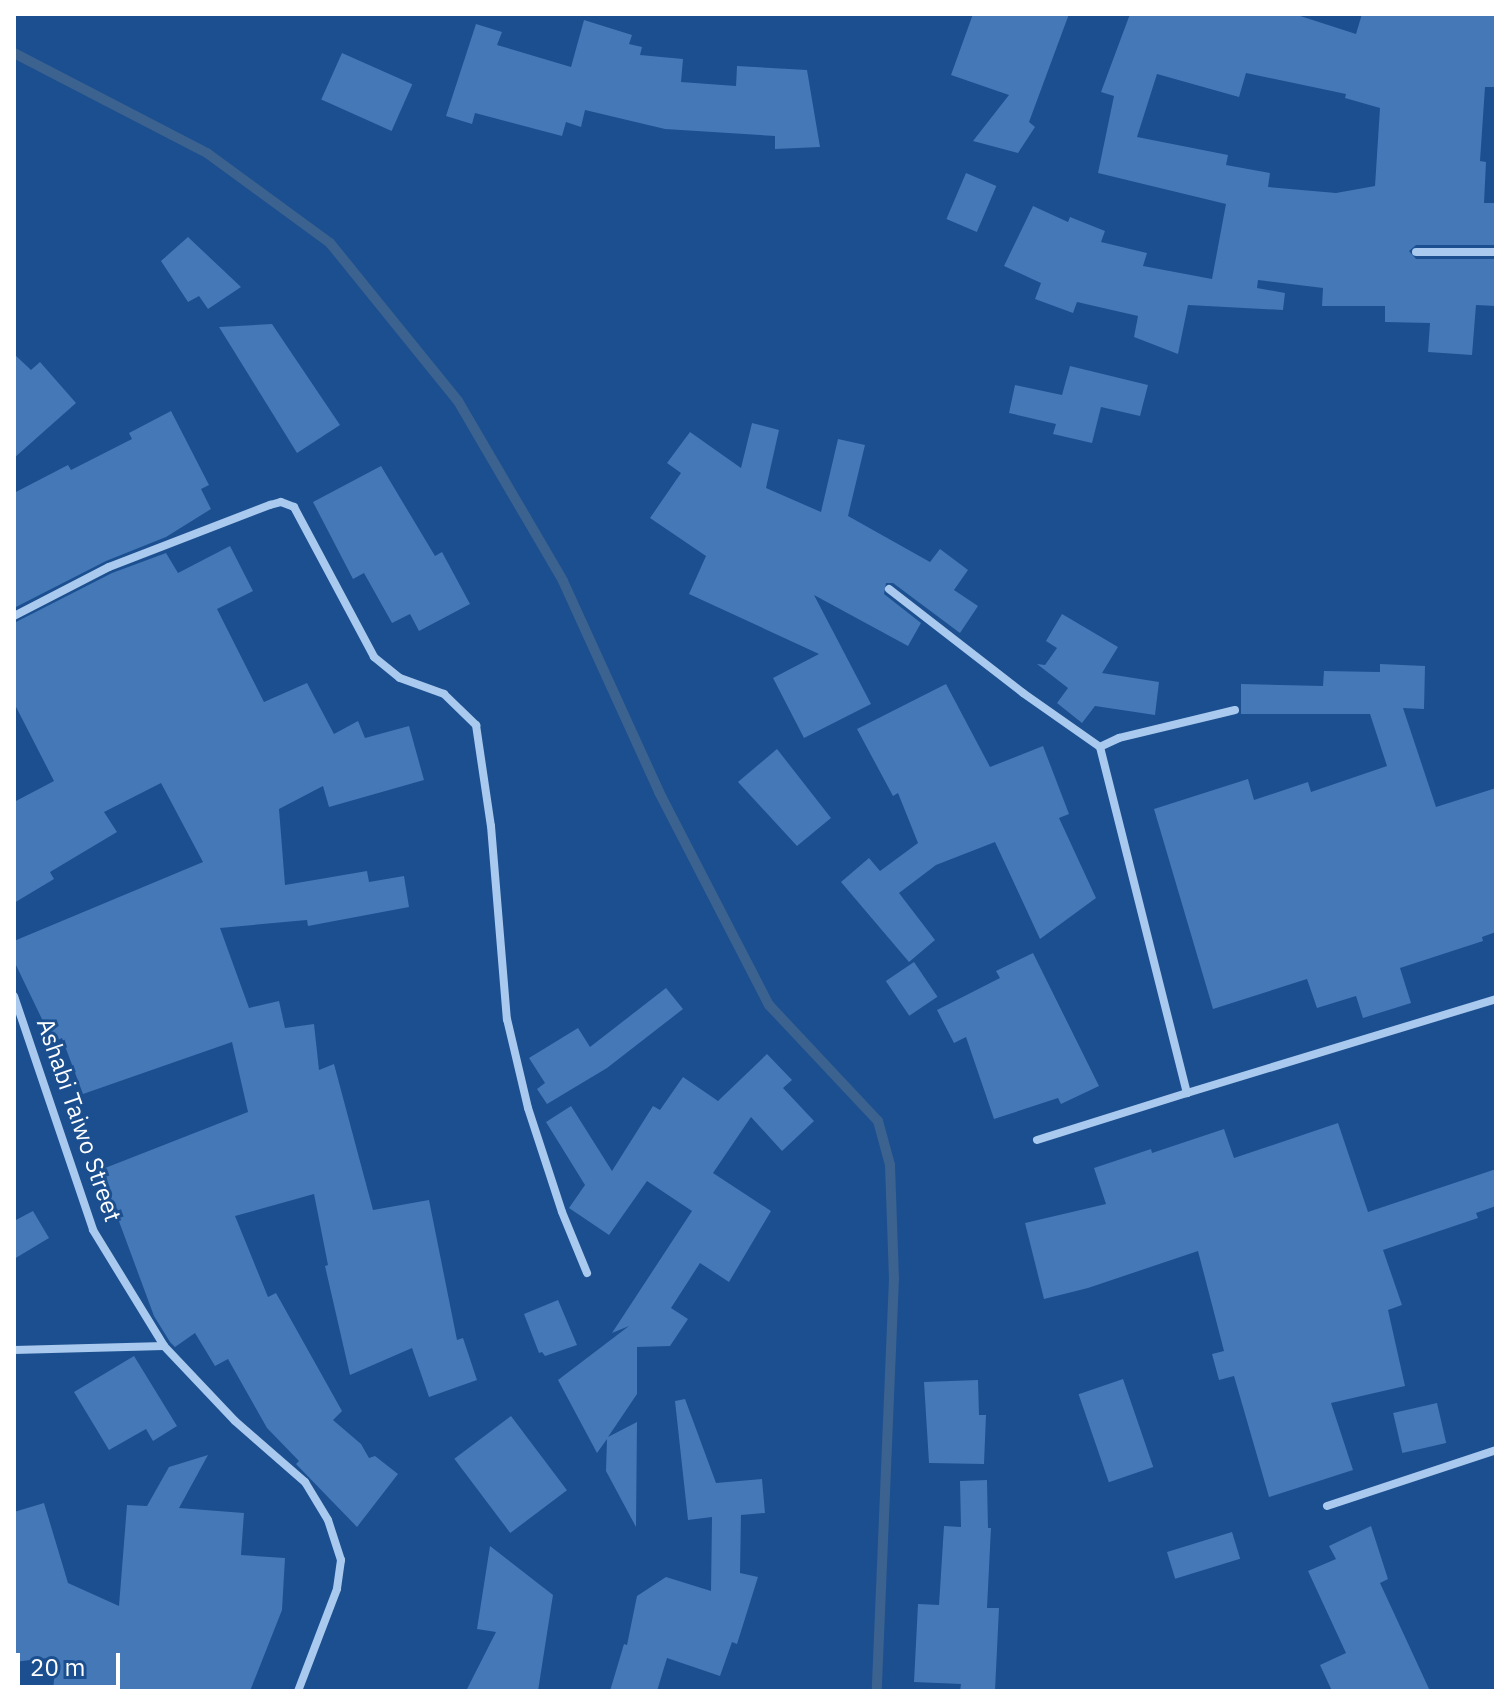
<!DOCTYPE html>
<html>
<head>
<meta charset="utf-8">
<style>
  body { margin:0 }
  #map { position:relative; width:1510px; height:1705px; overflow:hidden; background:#1b4f8f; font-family:"IBM Plex Sans",sans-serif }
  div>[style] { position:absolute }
  .stream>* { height:10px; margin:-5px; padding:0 5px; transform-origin:5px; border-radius:5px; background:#3c6290 }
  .building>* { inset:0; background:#4478b7; transform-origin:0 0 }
  .minor>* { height:8px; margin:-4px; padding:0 4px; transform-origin:4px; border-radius:4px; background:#a9c9ee }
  span { translate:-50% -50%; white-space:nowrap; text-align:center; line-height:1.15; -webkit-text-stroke:6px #1b4f8f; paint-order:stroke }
  .street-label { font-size:24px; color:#fff }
  .frame { position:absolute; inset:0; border:16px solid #fff; pointer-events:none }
  .scale { position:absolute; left:16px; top:1653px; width:104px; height:36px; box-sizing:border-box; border:4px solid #fff; border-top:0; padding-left:10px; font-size:24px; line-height:28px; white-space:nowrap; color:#fff; -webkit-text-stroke:6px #1b4f8f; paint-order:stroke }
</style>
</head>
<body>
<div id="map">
  <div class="stream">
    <i style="left:14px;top:53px;width:217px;rotate:27.4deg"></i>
    <i style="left:207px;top:153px;width:152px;rotate:36.2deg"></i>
    <i style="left:330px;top:243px;width:203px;rotate:51deg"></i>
    <i style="left:458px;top:401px;width:208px;rotate:59.7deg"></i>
    <i style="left:563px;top:581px;width:232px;rotate:65.5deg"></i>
    <i style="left:659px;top:792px;width:240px;rotate:62.7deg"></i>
    <i style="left:769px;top:1005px;width:159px;rotate:46.8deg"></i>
    <i style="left:878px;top:1121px;width:46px;rotate:74.7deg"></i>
    <i style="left:890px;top:1165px;width:113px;rotate:88deg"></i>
    <i style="left:894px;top:1278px;width:413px;rotate:92.4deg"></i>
  </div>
  <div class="building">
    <i style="clip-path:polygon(973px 14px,1069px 14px,1029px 122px,1035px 127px,1018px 153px,973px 141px,1009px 95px,951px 75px)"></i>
    <i style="clip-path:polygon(evenodd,1130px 14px,1294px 14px,1356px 34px,1362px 14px,1496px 14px,1496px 87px,1485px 87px,1480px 161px,1486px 162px,1484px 203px,1496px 203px,1496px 245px,1416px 245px,1409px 251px,1416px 259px,1496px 259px,1496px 306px,1476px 305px,1472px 355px,1428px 352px,1430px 323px,1385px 322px,1385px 306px,1322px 306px,1323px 288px,1258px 280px,1257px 288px,1285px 293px,1283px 310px,1188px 305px,1178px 354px,1134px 337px,1138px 316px,1077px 302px,1073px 313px,1035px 299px,1041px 283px,1004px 266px,1033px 206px,1068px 222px,1070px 217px,1105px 231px,1101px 242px,1147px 253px,1143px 266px,1212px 279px,1226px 204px,1098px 173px,1114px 96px,1101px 92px,1130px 14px,1246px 73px,1346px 94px,1345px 98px,1380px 108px,1375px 186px,1336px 193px,1268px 187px,1270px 173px,1226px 165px,1228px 155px,1137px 137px,1157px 74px,1239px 97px,1246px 73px)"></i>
    <i style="clip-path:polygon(584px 20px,632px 35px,629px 44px,642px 47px,640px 55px,683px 59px,681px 82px,736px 86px,737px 66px,807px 70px,820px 147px,775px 149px,775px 136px,665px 129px,585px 110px,581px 127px,566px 122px,562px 136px,475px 113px,472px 124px,446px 116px,476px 24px,502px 32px,497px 45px,571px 67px)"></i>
    <i style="left:342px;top:53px;width:77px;height:51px;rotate:24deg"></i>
    <i style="left:966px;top:173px;width:33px;height:50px;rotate:23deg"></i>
    <i style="clip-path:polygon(188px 237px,241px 287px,208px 309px,199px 296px,188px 302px,161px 261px)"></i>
    <i style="clip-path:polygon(272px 324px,340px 425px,297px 453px,219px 327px)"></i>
    <i style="clip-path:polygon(14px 354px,31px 370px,40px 362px,76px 403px,14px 458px)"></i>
    <i style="clip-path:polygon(1070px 366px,1148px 385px,1140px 416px,1101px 407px,1092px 443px,1053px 434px,1056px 424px,1009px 413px,1015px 385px,1062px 395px)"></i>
    <i style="clip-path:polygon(171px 411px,209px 485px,201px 489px,211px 509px,166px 537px,106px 561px,14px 608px,14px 493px,68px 465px,71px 470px,132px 439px,129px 433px)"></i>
    <i style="clip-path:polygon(752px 423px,779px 430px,766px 488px,821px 512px,838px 439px,865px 445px,848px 516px,930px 562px,940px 549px,968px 570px,954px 590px,978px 606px,960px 633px,893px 583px,886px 583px,884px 594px,921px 623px,908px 646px,814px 595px,871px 704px,804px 738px,773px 678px,819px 654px,689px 594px,706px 556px,650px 518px,681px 473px,667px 463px,690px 432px,741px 468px)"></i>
    <i style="clip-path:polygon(381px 466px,435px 556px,442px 552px,470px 604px,419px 631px,410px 614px,392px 623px,364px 573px,353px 579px,313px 502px)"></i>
    <i style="clip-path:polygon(230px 546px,253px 591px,217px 609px,264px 702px,307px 683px,334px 734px,358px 721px,365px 738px,409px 726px,424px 780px,329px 807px,323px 786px,279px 809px,285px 885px,367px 871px,369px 882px,404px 876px,409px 907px,308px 926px,307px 920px,220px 928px,249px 1008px,279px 1001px,285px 1028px,314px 1024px,319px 1070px,334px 1064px,373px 1210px,429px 1200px,457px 1340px,463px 1338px,477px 1380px,429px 1397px,412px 1348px,350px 1375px,325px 1266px,328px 1265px,314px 1194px,235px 1216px,268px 1297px,276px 1293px,342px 1411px,333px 1420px,361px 1444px,369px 1458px,375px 1456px,398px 1474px,357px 1527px,296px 1464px,299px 1461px,267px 1428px,228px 1359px,215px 1366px,195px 1333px,175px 1347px,170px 1342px,154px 1316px,100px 1170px,248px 1112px,232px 1042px,83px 1094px,62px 1038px,53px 1042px,14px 961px,14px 941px,203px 862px,161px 783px,104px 812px,117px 832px,50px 872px,54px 879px,14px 903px,14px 802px,54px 781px,14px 703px,14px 623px,112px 573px,166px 553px,178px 573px)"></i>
    <i style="clip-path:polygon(1062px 614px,1118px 647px,1102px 673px,1159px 682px,1155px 715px,1095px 706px,1082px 723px,1057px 703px,1068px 688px,1037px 664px,1045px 665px,1057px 648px,1046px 641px)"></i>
    <i style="clip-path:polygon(1380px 664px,1425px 666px,1424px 709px,1403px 708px,1436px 807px,1496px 788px,1496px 932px,1482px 937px,1483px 941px,1400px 968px,1411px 1003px,1363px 1018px,1356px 996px,1317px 1008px,1307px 979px,1213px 1009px,1154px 809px,1248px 779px,1254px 800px,1308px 782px,1311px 792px,1387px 766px,1370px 714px,1241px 714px,1241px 684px,1323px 686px,1324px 671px,1380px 672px)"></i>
    <i style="clip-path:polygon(946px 684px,990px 767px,1043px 746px,1069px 814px,1059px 818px,1096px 898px,1040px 939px,995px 842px,936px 865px,899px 893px,935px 940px,909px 962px,841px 882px,869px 858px,880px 871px,918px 843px,898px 793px,893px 796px,857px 729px)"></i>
    <i style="clip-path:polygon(777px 749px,831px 818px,797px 846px,738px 782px)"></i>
    <i style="clip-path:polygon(1033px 953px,1099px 1086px,1061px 1104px,1058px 1098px,994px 1119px,966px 1037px,954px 1043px,937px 1010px,1000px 978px,996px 971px)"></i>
    <i style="left:914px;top:962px;width:42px;height:34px;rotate:56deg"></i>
    <i style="clip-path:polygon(666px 988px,683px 1009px,607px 1068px,547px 1104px,537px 1089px,545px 1083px,529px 1058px,578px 1028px,590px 1047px)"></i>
    <i style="clip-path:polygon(767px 1054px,792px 1080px,783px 1088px,814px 1121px,782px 1151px,751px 1117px,713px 1173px,771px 1211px,729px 1282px,700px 1263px,671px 1308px,688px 1319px,670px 1346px,637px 1347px,637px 1394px,608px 1437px,637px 1422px,636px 1527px,606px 1471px,607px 1439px,597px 1453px,558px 1380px,629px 1326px,612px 1333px,692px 1211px,647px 1181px,609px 1235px,569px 1208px,585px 1185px,546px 1122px,571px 1106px,612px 1171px,653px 1106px,660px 1110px,683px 1077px,718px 1101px)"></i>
    <i style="clip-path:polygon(1338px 1123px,1368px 1212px,1496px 1169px,1496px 1206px,1476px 1213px,1478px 1218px,1383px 1250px,1402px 1305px,1388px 1310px,1405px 1386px,1331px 1403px,1353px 1470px,1269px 1497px,1234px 1376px,1219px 1380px,1212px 1354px,1224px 1351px,1198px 1251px,1088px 1288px,1044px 1299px,1025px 1223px,1106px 1204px,1094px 1168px,1151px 1149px,1152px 1153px,1224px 1129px,1234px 1158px)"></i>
    <i style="clip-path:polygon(33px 1211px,49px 1238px,14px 1259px,14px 1221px)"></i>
    <i style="clip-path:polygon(558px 1300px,577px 1345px,545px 1356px,542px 1352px,539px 1353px,524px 1314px)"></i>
    <i style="clip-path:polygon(134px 1356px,177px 1426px,153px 1441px,146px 1429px,109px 1450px,74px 1392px)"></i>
    <i style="left:1123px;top:1379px;width:93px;height:47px;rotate:71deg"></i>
    <i style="clip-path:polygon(978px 1380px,979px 1415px,986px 1415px,984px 1464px,929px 1463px,924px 1382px)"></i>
    <i style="clip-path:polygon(685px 1399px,716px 1483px,762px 1479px,765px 1513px,741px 1515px,740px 1573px,758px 1577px,737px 1644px,732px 1642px,720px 1676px,667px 1658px,657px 1691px,610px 1691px,624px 1644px,627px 1645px,637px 1596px,666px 1577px,711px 1591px,712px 1517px,688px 1520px,675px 1401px)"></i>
    <i style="left:1437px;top:1403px;width:41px;height:45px;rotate:77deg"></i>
    <i style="left:511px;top:1416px;width:93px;height:71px;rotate:53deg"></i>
    <i style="clip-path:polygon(208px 1455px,179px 1508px,244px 1513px,241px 1555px,285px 1558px,282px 1610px,250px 1691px,53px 1691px,56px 1657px,14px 1662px,14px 1512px,44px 1503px,68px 1583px,119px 1606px,127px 1505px,147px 1506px,169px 1467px)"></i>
    <i style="clip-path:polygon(987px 1480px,988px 1528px,991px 1528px,987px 1608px,999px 1608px,995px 1691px,960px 1691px,961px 1684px,914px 1682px,918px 1604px,939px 1605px,944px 1526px,961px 1527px,960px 1481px)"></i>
    <i style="clip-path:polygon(1371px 1526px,1388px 1579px,1380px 1583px,1430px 1691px,1332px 1691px,1320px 1665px,1346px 1653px,1308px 1571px,1336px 1559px,1329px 1546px)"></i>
    <i style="left:1232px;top:1532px;width:28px;height:68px;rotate:73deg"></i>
    <i style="clip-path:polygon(490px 1546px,553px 1595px,538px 1691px,466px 1691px,496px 1632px,477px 1629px)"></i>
  </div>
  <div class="minor">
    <i style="left:1416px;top:252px;width:80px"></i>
    <i style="left:889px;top:589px;width:170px;rotate:37.8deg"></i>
    <i style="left:1023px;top:693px;width:94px;rotate:35deg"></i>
    <i style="left:14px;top:616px;width:107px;rotate:-27.3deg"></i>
    <i style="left:109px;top:567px;width:173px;rotate:-21.1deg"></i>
    <i style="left:270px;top:505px;width:11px;rotate:-15deg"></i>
    <i style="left:281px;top:502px;width:14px;rotate:21deg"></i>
    <i style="left:294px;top:507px;width:170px;rotate:61.9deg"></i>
    <i style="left:374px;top:657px;width:33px;rotate:39deg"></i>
    <i style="left:400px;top:678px;width:47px;rotate:20deg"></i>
    <i style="left:444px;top:694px;width:45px;rotate:44.1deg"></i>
    <i style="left:476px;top:725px;width:102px;rotate:81.6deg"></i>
    <i style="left:491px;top:826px;width:194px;rotate:85.3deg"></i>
    <i style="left:507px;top:1019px;width:91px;rotate:76.7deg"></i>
    <i style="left:528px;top:1108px;width:109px;rotate:71.9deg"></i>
    <i style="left:562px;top:1212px;width:66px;rotate:67.7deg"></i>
    <i style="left:1235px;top:710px;width:119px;rotate:166.4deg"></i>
    <i style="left:1119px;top:738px;width:21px;rotate:155deg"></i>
    <i style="left:1100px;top:747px;width:357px;rotate:75.9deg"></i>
    <i style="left:1187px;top:1093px;width:323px;rotate:-16.9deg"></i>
    <i style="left:14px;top:996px;width:247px;rotate:71.3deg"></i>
    <i style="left:93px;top:1230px;width:136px;rotate:58.5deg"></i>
    <i style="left:164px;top:1346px;width:103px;rotate:46.6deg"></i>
    <i style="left:235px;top:1421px;width:93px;rotate:41.1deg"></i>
    <i style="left:305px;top:1482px;width:44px;rotate:58.8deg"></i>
    <i style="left:328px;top:1520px;width:42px;rotate:72deg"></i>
    <i style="left:341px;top:1560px;width:29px;rotate:98deg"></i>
    <i style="left:337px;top:1589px;width:109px;rotate:110.9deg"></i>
    <i style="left:1037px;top:1140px;width:157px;rotate:-17.4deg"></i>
    <i style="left:14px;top:1350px;width:150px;rotate:-1.5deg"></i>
    <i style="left:1327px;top:1506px;width:178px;rotate:-18.3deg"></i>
  </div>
  <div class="street-label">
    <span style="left:79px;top:1120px;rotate:71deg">Ashabi Taiwo Street</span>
  </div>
  <div class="frame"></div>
  <div class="scale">20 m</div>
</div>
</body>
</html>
